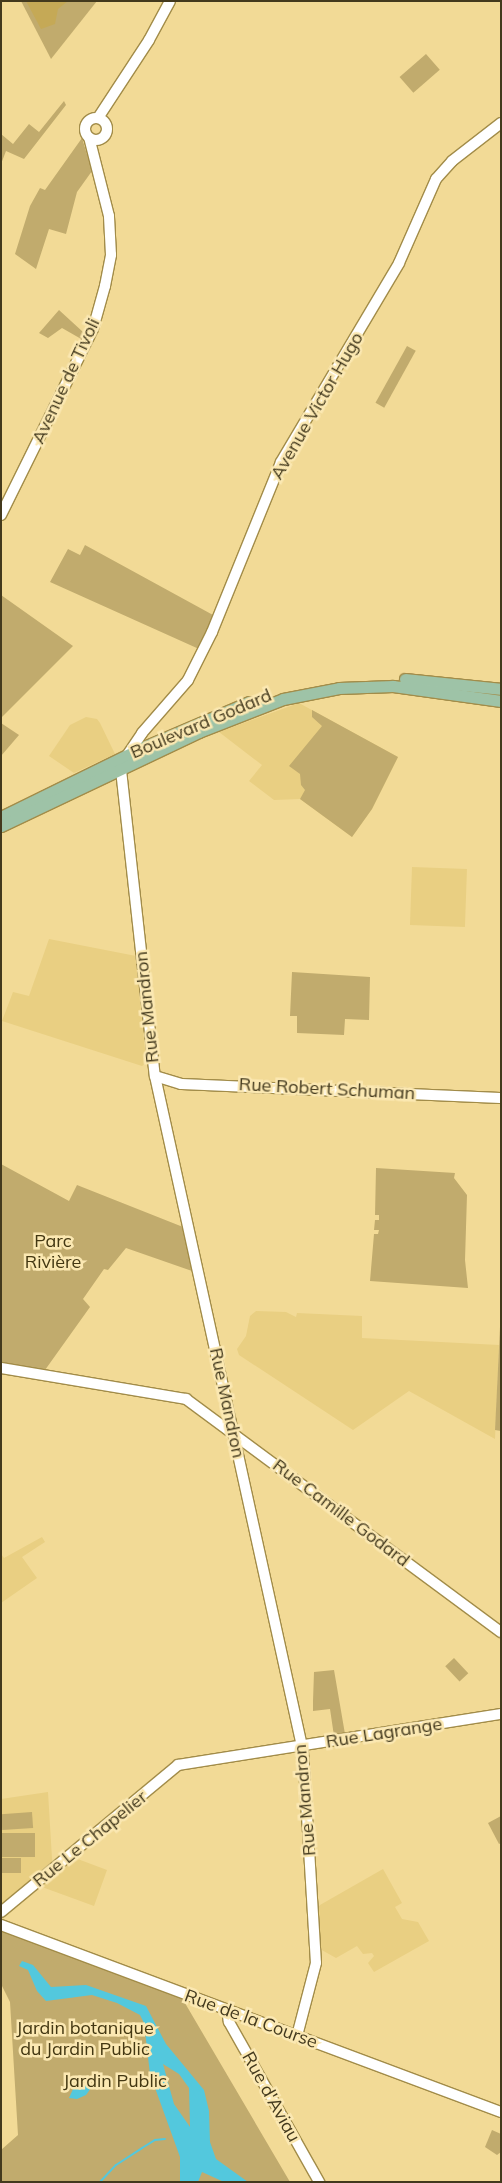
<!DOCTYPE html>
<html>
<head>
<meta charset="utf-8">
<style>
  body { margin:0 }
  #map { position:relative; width:502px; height:2183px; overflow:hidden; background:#f2da96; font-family:Mulish,sans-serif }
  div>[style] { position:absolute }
  .built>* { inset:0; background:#e9cf82; transform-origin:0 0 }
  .green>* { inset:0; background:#c1ab6d; transform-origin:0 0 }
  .forest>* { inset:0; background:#c5a956 }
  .water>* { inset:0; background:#53c8dd }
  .stream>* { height:2px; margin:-1px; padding:0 1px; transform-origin:1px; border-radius:1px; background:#53c8dd }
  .roads { filter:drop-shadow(1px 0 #a28c49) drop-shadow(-1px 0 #a28c49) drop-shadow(0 1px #a28c49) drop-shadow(0 -1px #a28c49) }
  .secondary>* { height:10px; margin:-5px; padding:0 5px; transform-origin:5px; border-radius:5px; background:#fff }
  .secondary>.ring { margin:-5px; padding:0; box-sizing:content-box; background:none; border:10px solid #fff; border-radius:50% }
  .primary>* { height:11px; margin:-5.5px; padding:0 5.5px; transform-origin:5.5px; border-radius:5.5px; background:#9ec3a7 }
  span { translate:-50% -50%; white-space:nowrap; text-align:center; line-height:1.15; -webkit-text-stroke:5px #fbe8b2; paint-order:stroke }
  .street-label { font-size:18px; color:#43391d }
  .park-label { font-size:18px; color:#433712 }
  .frame { position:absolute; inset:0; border:2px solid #43391d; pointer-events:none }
</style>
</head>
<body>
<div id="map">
  <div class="built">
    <i style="clip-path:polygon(299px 703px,398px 757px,372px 809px,352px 837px,300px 799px,274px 800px,249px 781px,262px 765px,219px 732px)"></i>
    <i style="clip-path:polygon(86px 717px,97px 719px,100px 723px,115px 754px,74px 773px,49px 756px,70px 725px)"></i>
    <i style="left:412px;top:867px;width:55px;height:58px;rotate:2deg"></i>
    <i style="clip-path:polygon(49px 939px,136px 956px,148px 1062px,142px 1066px,2px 1021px,13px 992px,29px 996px)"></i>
    <i style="clip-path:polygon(256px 1311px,286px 1312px,296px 1317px,297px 1313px,362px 1316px,362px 1338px,499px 1345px,495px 1439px,409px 1391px,353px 1430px,239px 1355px,237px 1349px,246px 1336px,250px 1316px)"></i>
    <i style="clip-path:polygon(42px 1537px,45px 1542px,22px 1557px,37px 1578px,1px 1603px,1px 1554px,4px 1558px)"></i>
    <i style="clip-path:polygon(48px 1792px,53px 1875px,75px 1858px,107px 1870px,94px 1906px,42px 1887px,44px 1870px,1px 1905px,1px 1799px)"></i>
    <i style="clip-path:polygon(383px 1869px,402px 1903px,395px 1907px,402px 1919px,418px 1922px,429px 1941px,374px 1972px,368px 1963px,374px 1956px,372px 1953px,363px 1954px,357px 1946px,336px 1958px,320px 1949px,317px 1909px,320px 1905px)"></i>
  </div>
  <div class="green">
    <i style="clip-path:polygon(21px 1px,97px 1px,51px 59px)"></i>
    <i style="left:426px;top:54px;width:21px;height:35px;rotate:49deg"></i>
    <i style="clip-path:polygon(64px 101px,66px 105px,24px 159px,6px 151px,1px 164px,1px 134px,13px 144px,29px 124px,39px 132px)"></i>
    <i style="clip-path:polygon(82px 138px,92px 171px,77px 192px,66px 234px,49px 229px,36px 269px,15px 254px,30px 206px,40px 188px,45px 190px)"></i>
    <i style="clip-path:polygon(59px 310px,83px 332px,83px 340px,62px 328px,48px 338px,39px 333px)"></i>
    <i style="left:407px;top:346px;width:10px;height:65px;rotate:29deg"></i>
    <i style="clip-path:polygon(85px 545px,213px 615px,199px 649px,50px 582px,68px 549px,80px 555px)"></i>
    <i style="clip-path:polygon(1px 595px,73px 646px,1px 718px)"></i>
    <i style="clip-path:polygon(312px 710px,398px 757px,372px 809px,352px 837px,300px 799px,305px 790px,301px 785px,300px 774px,289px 766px,322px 726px,312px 717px)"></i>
    <i style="clip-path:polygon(1px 723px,19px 735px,1px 756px)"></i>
    <i style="clip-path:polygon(292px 972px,370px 977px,369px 1020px,345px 1019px,344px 1035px,297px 1033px,297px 1016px,290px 1016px)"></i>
    <i style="clip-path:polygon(1px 1164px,69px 1201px,77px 1185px,183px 1227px,192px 1271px,126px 1248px,108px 1270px,104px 1269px,83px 1299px,90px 1307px,45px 1370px,1px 1362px)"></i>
    <i style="clip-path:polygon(376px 1168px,455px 1173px,454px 1178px,467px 1195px,465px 1260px,468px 1288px,370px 1281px,374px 1234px,378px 1234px,379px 1230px,374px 1230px,375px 1220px,379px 1220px,379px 1215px,375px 1215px)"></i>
    <i style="clip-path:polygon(500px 1327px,501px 1327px,501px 1431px,495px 1430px)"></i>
    <i style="left:454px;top:1658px;width:21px;height:12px;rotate:47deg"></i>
    <i style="clip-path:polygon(334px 1670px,345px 1734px,334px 1736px,330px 1709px,313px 1711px,313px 1701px,314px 1672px)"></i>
    <i style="left:32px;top:1812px;width:16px;height:31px;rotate:86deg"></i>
    <i style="clip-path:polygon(501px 1816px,501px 1843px,499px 1844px,488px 1823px)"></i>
    <i style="left:1px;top:1833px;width:34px;height:24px"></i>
    <i style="left:1px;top:1858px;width:20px;height:15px"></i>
    <i style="clip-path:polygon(1px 1931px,182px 1998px,290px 2182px,1px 2182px,1px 2150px,18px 2135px,10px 2002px,1px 1984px)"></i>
    <i style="clip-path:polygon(492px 2130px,501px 2134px,501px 2152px,497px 2155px,485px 2147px)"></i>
  </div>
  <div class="forest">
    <i style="clip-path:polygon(26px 1px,68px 1px,58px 9px,55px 24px,41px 29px)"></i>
  </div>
  <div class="water">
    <i style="clip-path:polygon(evenodd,22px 1961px,33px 1965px,51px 1987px,86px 1985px,146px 2006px,166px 2044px,204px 2090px,209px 2111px,210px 2142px,216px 2159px,248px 2182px,224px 2182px,202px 2172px,198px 2182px,180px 2182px,180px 2157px,150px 2074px,144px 2023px,140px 2015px,117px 2003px,92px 1995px,46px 2001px,37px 1991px,28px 1970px,19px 1966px,22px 1961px,163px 2064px,179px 2074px,189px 2088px,190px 2127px,174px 2104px,163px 2064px)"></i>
    <i style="clip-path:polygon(86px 2083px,91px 2088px,86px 2095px,77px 2099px,69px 2098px,74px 2087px)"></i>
  </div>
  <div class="stream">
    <i style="left:100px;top:2182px;width:23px;rotate:-47deg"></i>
    <i style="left:116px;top:2165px;width:31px;rotate:-33deg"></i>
    <i style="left:142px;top:2148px;width:15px;rotate:-32deg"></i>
    <i style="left:155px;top:2140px;width:10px;rotate:-6deg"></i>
  </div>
  <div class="roads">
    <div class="secondary">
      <i style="left:98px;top:118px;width:93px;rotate:-56.8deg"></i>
      <i style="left:149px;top:40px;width:44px;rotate:-61.7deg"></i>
      <i class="ring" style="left:85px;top:118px;width:12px;height:12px"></i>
      <i style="left:1px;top:515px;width:208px;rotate:-63.7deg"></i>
      <i style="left:93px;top:329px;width:45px;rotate:-74.4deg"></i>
      <i style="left:105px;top:286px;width:32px;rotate:-79deg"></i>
      <i style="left:111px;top:255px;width:39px;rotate:-93deg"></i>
      <i style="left:109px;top:216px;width:81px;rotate:-104.2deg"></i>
      <i style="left:126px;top:757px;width:29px;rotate:-56deg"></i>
      <i style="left:142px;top:733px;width:70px;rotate:-49deg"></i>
      <i style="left:188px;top:680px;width:54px;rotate:-63.4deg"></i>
      <i style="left:212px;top:632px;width:183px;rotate:-67.9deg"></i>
      <i style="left:281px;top:462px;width:231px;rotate:-59.3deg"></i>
      <i style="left:399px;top:263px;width:92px;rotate:-66.2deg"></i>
      <i style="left:436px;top:179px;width:24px;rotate:-48deg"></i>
      <i style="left:452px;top:161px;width:62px;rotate:-37.8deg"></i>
      <i style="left:121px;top:770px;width:308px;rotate:83.7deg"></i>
      <i style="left:155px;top:1076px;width:691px;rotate:77.63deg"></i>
      <i style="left:303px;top:1751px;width:212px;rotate:86.5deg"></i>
      <i style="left:316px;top:1963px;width:75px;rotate:104.6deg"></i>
      <i style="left:155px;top:1076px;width:27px;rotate:17deg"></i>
      <i style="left:181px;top:1084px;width:320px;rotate:2.5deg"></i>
      <i style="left:1px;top:1368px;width:188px;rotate:9.5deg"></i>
      <i style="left:186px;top:1399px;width:392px;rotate:36.5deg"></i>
      <i style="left:1px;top:1912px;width:230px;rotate:-39.7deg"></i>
      <i style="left:178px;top:1765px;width:327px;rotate:-9deg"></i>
      <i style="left:1px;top:1925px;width:534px;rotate:20.51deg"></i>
      <i style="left:227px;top:2010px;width:12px;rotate:81deg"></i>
      <i style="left:229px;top:2022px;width:184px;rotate:60.6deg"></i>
    </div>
    <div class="primary">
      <i style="left:405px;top:679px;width:97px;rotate:5.9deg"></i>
      <i style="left:1px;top:817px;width:154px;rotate:-26.2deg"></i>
      <i style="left:139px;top:749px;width:120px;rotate:-23.1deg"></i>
      <i style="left:1px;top:826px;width:219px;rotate:-25.4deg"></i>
      <i style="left:199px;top:732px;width:90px;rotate:-21.4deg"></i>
      <i style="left:283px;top:699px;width:57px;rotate:-11.1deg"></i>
      <i style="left:339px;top:688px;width:54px;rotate:-2.1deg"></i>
      <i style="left:393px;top:686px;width:109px;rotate:7.9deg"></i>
    </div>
  </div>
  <div class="street-label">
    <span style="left:66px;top:381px;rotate:-65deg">Avenue de Tivoli</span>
    <span style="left:317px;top:406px;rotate:-60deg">Avenue Victor Hugo</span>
    <span style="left:201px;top:724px;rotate:-23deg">Boulevard Godard</span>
    <span style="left:147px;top:1007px;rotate:-96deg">Rue Mandron</span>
    <span style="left:327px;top:1089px;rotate:3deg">Rue Robert Schuman</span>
    <span style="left:227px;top:1403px;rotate:78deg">Rue Mandron</span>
    <span style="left:341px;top:1513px;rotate:37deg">Rue Camille Godard</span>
    <span style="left:384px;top:1733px;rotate:-9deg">Rue Lagrange</span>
    <span style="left:305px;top:1800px;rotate:-95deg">Rue Mandron</span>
    <span style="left:90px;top:1839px;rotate:-39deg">Rue Le Chapelier</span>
    <span style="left:251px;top:2019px;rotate:20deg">Rue de la Course</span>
    <span style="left:271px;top:2097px;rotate:61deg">Rue d'Aviau</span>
  </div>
  <div class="park-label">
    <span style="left:53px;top:1252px">Parc<br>Rivière</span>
    <span style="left:85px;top:2039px">Jardin botanique<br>du Jardin Public</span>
    <span style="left:115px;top:2081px">Jardin Public</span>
  </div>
  <div class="frame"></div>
</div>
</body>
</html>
